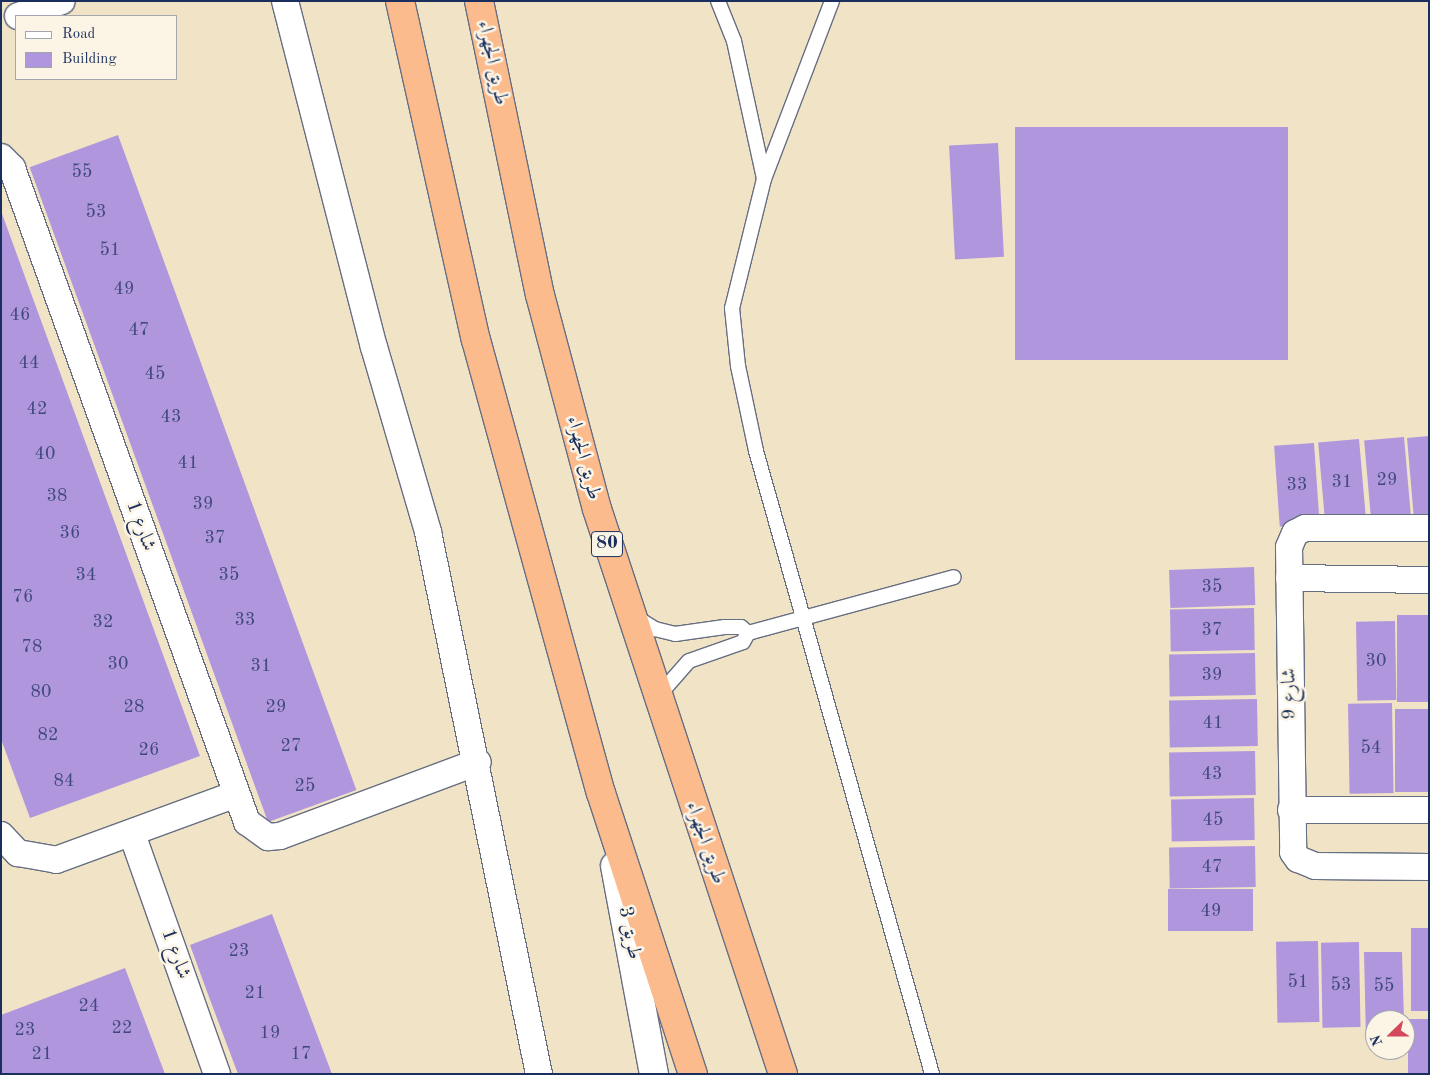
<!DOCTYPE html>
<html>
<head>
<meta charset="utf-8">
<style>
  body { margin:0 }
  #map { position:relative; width:1430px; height:1075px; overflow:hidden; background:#f1e4c6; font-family:"Old Standard TT",Amiri,serif }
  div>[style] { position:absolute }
  .building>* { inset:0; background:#b096dd; transform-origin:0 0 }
  .roads { filter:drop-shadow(1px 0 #666e82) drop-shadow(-1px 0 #666e82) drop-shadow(0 1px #666e82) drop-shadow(0 -1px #666e82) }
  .service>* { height:14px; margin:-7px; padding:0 7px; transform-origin:7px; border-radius:7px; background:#fff }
  .minor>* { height:26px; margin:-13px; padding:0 13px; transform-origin:13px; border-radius:13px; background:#fff }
  .tertiary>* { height:28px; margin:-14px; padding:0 14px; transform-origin:14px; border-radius:14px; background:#fff }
  .trunk>* { height:28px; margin:-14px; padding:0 14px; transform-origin:14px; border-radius:14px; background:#fbbb8d }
  span { translate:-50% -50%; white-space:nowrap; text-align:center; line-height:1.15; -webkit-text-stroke:5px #fcf5e5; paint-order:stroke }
  .number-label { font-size:18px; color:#40497e }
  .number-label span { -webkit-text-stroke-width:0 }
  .shield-label span { padding:1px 4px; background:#fcf5e5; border:1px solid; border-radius:4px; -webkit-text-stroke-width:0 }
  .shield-label { font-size:19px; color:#1b2f5e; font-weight:700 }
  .street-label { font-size:20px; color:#1b2f5e }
  .frame { position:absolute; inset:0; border:2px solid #1b2f5e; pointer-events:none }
  .legend { position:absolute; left:15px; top:15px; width:162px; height:65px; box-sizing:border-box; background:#fcf5e5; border:1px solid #a2a6af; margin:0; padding:6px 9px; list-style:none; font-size:15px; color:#1b2f5e }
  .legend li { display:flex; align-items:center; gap:10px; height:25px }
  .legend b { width:25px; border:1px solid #a2a6af }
  .north { position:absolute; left:1365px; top:1010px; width:50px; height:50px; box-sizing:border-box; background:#fcf5e5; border:1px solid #a2a6af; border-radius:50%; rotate:248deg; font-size:14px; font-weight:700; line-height:20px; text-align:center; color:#1b2f5e }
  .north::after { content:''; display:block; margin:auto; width:18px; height:22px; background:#d1495b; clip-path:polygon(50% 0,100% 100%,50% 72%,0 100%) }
</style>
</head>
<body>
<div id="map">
  <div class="building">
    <i style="left:1288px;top:127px;width:233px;height:273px;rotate:90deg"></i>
    <i style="left:118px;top:135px;width:697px;height:94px;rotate:70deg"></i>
    <i style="left:998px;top:143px;width:114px;height:49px;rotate:87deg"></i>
    <i style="clip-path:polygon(1px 211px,200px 756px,30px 818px,1px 739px)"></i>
    <i style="clip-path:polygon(1429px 436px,1429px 518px,1414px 519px,1407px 438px)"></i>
    <i style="left:1404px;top:437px;width:82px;height:40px;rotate:85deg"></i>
    <i style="left:1359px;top:439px;width:83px;height:41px;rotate:85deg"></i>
    <i style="left:1314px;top:443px;width:81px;height:40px;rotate:86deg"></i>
    <i style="left:1254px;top:567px;width:38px;height:85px;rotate:88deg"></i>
    <i style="left:1254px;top:608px;width:42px;height:84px;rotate:89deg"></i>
    <i style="left:1397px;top:615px;width:32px;height:87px"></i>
    <i style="left:1395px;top:621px;width:79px;height:39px;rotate:89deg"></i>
    <i style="left:1255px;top:653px;width:42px;height:86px;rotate:89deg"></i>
    <i style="left:1257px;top:699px;width:47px;height:88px;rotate:89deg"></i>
    <i style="left:1392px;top:703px;width:90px;height:44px;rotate:89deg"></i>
    <i style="left:1395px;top:709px;width:34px;height:83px"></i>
    <i style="left:1255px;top:751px;width:44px;height:86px;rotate:89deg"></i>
    <i style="left:1254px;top:798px;width:42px;height:83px;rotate:89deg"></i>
    <i style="left:1255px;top:846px;width:41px;height:86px;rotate:89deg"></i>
    <i style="left:1253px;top:889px;width:42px;height:85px;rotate:90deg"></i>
    <i style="clip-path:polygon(272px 914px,303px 997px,332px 1074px,238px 1074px,206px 989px,190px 945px)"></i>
    <i style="left:1429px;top:928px;width:83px;height:18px;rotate:90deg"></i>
    <i style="left:1318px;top:941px;width:81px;height:42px;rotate:89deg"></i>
    <i style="left:1359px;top:942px;width:85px;height:38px;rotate:89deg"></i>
    <i style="clip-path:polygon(1364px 952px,1402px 952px,1404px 1020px,1375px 1020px,1375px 1040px,1366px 1040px)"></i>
    <i style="clip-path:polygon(125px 968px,165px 1074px,1px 1074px,1px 1015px)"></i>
    <i style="left:1408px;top:1019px;width:21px;height:55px"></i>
  </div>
  <div class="roads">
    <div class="service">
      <i style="left:718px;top:1px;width:43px;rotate:68.2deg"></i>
      <i style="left:734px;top:41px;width:141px;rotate:77.7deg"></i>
      <i style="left:764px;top:179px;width:133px;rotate:103.9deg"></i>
      <i style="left:732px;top:308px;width:58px;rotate:84.1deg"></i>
      <i style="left:738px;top:366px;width:87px;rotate:78deg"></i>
      <i style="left:756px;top:451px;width:647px;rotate:74.22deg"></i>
      <i style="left:764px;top:179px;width:191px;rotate:-69.1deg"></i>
      <i style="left:634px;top:616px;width:25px;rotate:32deg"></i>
      <i style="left:655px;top:629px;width:21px;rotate:14deg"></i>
      <i style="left:675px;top:634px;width:50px;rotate:-8deg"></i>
      <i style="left:725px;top:627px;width:16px"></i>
      <i style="left:741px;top:627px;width:9px;rotate:41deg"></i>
      <i style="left:748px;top:633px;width:213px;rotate:-15.2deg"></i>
      <i style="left:659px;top:695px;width:45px;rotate:-48.6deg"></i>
      <i style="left:689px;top:661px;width:57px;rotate:-19.4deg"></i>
      <i style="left:743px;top:642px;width:10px;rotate:-61deg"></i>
    </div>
    <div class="minor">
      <i style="left:285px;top:1px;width:357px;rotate:75.6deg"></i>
      <i style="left:374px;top:347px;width:193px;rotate:73.7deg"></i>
      <i style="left:428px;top:532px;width:553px;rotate:78.43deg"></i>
      <i style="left:18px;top:16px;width:46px;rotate:-18.8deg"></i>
      <i style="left:1px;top:157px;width:16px;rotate:45deg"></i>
      <i style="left:12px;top:168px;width:695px;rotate:70.24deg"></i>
      <i style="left:247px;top:822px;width:26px;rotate:36deg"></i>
      <i style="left:268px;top:837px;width:12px;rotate:-5deg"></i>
      <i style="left:280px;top:836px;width:211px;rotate:-20.5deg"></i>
      <i style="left:1429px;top:528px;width:124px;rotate:180deg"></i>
      <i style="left:1305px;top:528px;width:11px;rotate:153deg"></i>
      <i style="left:1295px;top:533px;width:15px;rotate:113deg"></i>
      <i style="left:1289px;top:547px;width:305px;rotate:89.2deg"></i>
      <i style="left:1293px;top:852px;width:9px;rotate:54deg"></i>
      <i style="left:1298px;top:859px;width:18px;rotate:22deg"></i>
      <i style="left:1315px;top:866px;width:114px;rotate:0.5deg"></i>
      <i style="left:1289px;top:578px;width:140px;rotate:0.8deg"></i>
      <i style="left:1291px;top:810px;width:138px"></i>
      <i style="left:132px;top:834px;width:255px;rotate:70.5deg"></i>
      <i style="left:1px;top:835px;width:25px;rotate:47deg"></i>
      <i style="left:18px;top:853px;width:39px;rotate:10deg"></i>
      <i style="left:56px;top:860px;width:192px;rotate:-20.1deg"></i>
    </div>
    <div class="tertiary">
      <i style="left:615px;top:866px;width:212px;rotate:79.4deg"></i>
    </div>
    <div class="trunk">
      <i style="left:400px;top:1px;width:347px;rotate:77.4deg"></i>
      <i style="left:476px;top:340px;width:470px;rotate:74.6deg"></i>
      <i style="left:601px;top:793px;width:296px;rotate:71.9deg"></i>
      <i style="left:479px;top:1px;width:300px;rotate:78.3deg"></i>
      <i style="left:540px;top:295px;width:221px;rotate:75.1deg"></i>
      <i style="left:597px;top:509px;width:595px;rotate:71.78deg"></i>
    </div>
  </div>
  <div class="number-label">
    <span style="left:82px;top:172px">55</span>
    <span style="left:96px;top:212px">53</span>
    <span style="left:110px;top:250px">51</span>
    <span style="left:124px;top:289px">49</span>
    <span style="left:20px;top:315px">46</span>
    <span style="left:139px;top:330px">47</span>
    <span style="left:29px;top:363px">44</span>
    <span style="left:155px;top:374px">45</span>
    <span style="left:37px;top:409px">42</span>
    <span style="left:171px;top:417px">43</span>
    <span style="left:45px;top:454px">40</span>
    <span style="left:188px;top:463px">41</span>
    <span style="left:1387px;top:480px">29</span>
    <span style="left:1342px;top:482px">31</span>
    <span style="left:1297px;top:485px">33</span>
    <span style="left:57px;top:496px">38</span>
    <span style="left:203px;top:504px">39</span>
    <span style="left:70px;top:533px">36</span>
    <span style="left:215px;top:538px">37</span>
    <span style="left:86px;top:575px">34</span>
    <span style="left:229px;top:575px">35</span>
    <span style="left:1212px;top:587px">35</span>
    <span style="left:23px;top:597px">76</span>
    <span style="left:245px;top:620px">33</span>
    <span style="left:103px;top:622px">32</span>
    <span style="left:1212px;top:630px">37</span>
    <span style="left:32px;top:647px">78</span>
    <span style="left:1376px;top:661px">30</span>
    <span style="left:118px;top:664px">30</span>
    <span style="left:261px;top:666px">31</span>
    <span style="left:1212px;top:675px">39</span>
    <span style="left:41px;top:692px">80</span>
    <span style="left:134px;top:707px">28</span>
    <span style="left:276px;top:707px">29</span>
    <span style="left:1213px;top:723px">41</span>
    <span style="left:48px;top:735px">82</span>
    <span style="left:291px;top:746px">27</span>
    <span style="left:1371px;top:748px">54</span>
    <span style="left:149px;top:750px">26</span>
    <span style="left:1212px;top:774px">43</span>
    <span style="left:64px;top:781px">84</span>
    <span style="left:305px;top:786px">25</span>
    <span style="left:1213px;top:820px">45</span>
    <span style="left:1212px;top:867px">47</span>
    <span style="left:1211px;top:911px">49</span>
    <span style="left:239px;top:951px">23</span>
    <span style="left:1298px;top:982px">51</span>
    <span style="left:1341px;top:985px">53</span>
    <span style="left:1384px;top:986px">55</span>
    <span style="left:255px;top:993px">21</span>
    <span style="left:89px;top:1006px">24</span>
    <span style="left:122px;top:1028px">22</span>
    <span style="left:25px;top:1030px">23</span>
    <span style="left:270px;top:1033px">19</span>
    <span style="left:42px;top:1054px">21</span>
    <span style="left:301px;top:1054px">17</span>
  </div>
  <div class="shield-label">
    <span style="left:607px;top:544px">80</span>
  </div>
  <div class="street-label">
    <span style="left:492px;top:63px;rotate:78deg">طريق الجهراء</span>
    <span style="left:583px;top:458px;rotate:75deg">طريق الجهراء</span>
    <span style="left:140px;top:526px;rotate:70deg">شارع 1</span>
    <span style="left:1290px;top:694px;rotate:-90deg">شارع 9</span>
    <span style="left:705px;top:843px;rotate:71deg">طريق الجهراء</span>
    <span style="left:629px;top:933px;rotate:79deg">طريق 3</span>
    <span style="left:175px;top:954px;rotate:70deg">شارع 1</span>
  </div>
  <div class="frame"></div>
  <ul class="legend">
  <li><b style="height:6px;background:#fff"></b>Road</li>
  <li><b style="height:14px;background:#b096dd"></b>Building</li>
  </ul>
  <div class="north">N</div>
</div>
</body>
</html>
